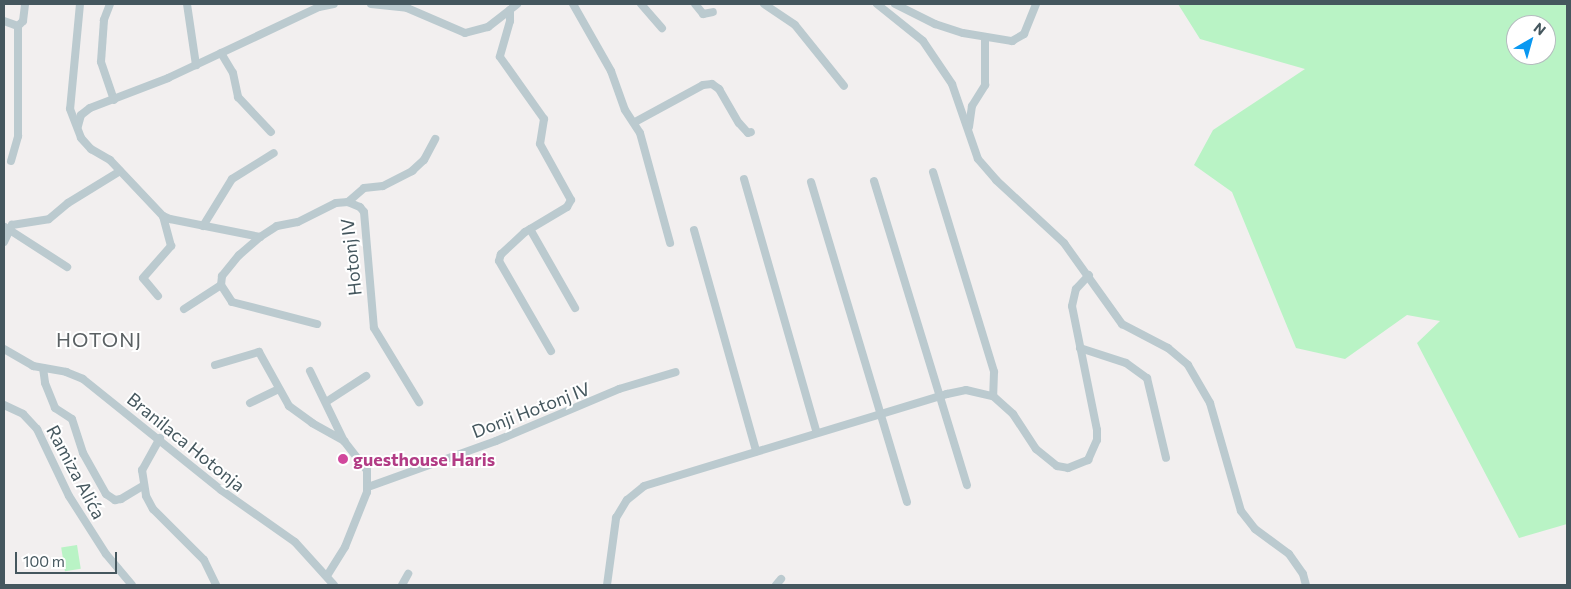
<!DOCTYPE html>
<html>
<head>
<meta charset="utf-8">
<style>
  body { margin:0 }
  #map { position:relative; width:1571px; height:589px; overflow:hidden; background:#f2efef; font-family:Commissioner,sans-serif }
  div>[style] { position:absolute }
  .green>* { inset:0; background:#b9f3c5; transform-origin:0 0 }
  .minor>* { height:8px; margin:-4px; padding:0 4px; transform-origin:4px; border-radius:4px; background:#bbcacf }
  .dots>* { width:14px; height:14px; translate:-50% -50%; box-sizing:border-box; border:2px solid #fff; border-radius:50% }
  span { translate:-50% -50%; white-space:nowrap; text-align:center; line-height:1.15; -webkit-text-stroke:4px #fff; paint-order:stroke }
  .street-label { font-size:18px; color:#45575e }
  .hotel-label { font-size:18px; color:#b23c85; font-weight:700 }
  .left { translate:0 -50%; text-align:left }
  .quarter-label { font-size:20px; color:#5b6164; letter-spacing:1px }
  .frame { position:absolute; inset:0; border:5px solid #45575e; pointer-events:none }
  .north { position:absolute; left:1506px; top:15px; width:50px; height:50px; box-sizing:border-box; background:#fff; border:1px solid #b5bcbf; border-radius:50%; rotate:38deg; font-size:14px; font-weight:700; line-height:20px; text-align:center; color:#45575e }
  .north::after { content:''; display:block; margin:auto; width:18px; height:22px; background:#0998f1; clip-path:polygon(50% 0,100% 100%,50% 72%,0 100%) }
  .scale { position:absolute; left:15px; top:552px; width:102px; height:22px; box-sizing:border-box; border:2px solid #45575e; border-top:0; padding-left:6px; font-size:15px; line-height:18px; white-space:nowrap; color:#45575e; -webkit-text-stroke:4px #fff; paint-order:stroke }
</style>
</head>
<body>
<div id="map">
  <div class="green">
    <i style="clip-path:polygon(evenodd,1178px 4px,1567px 4px,1567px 524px,1519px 538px,1417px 343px,1440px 321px,1407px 315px,1345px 359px,1296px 348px,1232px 192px,1194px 165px,1213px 130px,1305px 69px,1200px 39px,1178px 4px,1516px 25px,1546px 25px,1546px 55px,1516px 55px,1516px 25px)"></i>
    <i style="left:77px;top:545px;width:24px;height:16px;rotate:81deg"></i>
  </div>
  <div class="minor">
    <i style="left:80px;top:4px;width:105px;rotate:95.4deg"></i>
    <i style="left:70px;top:109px;width:31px;rotate:69deg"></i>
    <i style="left:81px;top:138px;width:15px;rotate:48deg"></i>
    <i style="left:91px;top:149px;width:22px;rotate:30deg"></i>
    <i style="left:110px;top:160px;width:77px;rotate:46.6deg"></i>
    <i style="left:163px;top:216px;width:8px;rotate:23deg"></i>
    <i style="left:170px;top:219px;width:92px;rotate:11.3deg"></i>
    <i style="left:260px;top:237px;width:20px;rotate:-33deg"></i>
    <i style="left:277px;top:226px;width:21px;rotate:-11deg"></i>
    <i style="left:298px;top:222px;width:42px;rotate:-26.6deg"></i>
    <i style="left:336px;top:203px;width:12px;rotate:-5deg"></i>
    <i style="left:348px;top:202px;width:13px;rotate:23deg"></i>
    <i style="left:360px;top:207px;width:6px;rotate:51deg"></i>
    <i style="left:364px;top:212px;width:116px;rotate:85.1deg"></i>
    <i style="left:374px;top:328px;width:87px;rotate:58.7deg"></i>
    <i style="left:110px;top:4px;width:17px;rotate:111deg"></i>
    <i style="left:104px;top:20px;width:42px;rotate:94.1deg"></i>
    <i style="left:101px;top:62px;width:40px;rotate:71.1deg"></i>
    <i style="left:187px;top:4px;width:62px;rotate:81.6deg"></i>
    <i style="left:371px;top:4px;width:36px;rotate:6deg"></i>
    <i style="left:407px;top:8px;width:63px;rotate:23.3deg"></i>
    <i style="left:465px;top:33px;width:24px;rotate:-15deg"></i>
    <i style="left:488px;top:27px;width:37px;rotate:-38deg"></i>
    <i style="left:573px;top:4px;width:77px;rotate:60.4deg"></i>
    <i style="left:611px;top:71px;width:41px;rotate:70.3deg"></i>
    <i style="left:625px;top:110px;width:27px;rotate:57deg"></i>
    <i style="left:640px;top:133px;width:114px;rotate:74.7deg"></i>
    <i style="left:641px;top:4px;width:32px;rotate:49deg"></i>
    <i style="left:695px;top:4px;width:13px;rotate:51deg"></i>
    <i style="left:703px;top:14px;width:10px;rotate:-11deg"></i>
    <i style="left:764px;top:4px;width:37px;rotate:34deg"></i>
    <i style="left:795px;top:25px;width:78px;rotate:51.2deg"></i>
    <i style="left:877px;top:4px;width:59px;rotate:38.8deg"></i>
    <i style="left:923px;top:41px;width:52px;rotate:56deg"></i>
    <i style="left:952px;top:84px;width:79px;rotate:70.9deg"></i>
    <i style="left:978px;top:159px;width:28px;rotate:49deg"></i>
    <i style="left:996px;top:180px;width:93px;rotate:42.8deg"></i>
    <i style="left:1064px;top:243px;width:100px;rotate:54.4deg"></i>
    <i style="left:1122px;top:324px;width:52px;rotate:27.6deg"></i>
    <i style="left:1168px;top:348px;width:26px;rotate:40deg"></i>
    <i style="left:1188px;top:365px;width:44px;rotate:59.9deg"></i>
    <i style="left:1210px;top:403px;width:112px;rotate:74deg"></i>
    <i style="left:1241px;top:511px;width:23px;rotate:52deg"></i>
    <i style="left:1255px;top:529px;width:42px;rotate:36.3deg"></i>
    <i style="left:1289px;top:554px;width:24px;rotate:55deg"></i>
    <i style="left:1303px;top:574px;width:11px;rotate:75deg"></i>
    <i style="left:895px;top:4px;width:45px;rotate:26.6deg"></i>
    <i style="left:935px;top:24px;width:29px;rotate:18deg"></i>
    <i style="left:963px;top:33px;width:50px;rotate:9.3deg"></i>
    <i style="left:1012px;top:41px;width:14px;rotate:-30deg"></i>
    <i style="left:1024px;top:34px;width:32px;rotate:-68deg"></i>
    <i style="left:510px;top:10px;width:11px;rotate:90deg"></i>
    <i style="left:510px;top:21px;width:37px;rotate:106deg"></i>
    <i style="left:500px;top:57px;width:76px;rotate:54.6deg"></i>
    <i style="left:544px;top:119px;width:25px;rotate:99deg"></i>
    <i style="left:540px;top:144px;width:64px;rotate:61deg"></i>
    <i style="left:571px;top:200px;width:8px;rotate:120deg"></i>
    <i style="left:567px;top:207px;width:49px;rotate:149.2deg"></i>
    <i style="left:525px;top:232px;width:33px;rotate:137deg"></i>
    <i style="left:501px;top:254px;width:7px;rotate:106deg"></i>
    <i style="left:499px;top:261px;width:104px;rotate:60deg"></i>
    <i style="left:4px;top:21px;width:15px;rotate:20deg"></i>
    <i style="left:221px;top:53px;width:23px;rotate:59deg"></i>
    <i style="left:233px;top:73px;width:25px;rotate:78deg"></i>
    <i style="left:238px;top:97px;width:48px;rotate:46.7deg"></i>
    <i style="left:635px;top:122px;width:77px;rotate:-28.6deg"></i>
    <i style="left:703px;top:85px;width:9px;rotate:-6deg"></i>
    <i style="left:712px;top:84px;width:9px;rotate:36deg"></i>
    <i style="left:719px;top:89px;width:39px;rotate:60deg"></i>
    <i style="left:739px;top:123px;width:13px;rotate:48deg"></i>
    <i style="left:748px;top:133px;width:3px;rotate:-18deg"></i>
    <i style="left:78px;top:126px;width:11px;rotate:-75deg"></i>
    <i style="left:81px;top:115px;width:11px;rotate:-38deg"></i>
    <i style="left:90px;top:108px;width:84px;rotate:-21deg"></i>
    <i style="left:168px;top:78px;width:167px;rotate:-25.2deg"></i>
    <i style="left:319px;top:7px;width:15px;rotate:-11deg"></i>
    <i style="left:969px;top:127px;width:21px;rotate:-82deg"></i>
    <i style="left:972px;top:106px;width:25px;rotate:-58deg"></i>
    <i style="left:985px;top:85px;width:47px;rotate:-90deg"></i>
    <i style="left:11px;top:161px;width:26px;rotate:-74deg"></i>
    <i style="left:18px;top:136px;width:110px;rotate:-90deg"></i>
    <i style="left:18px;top:26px;width:7px;rotate:-45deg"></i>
    <i style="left:23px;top:21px;width:17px;rotate:-83deg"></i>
    <i style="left:933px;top:172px;width:209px;rotate:73deg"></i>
    <i style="left:994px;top:372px;width:24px;rotate:92deg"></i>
    <i style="left:744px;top:179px;width:264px;rotate:74deg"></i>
    <i style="left:874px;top:181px;width:318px;rotate:73deg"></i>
    <i style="left:811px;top:182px;width:334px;rotate:73.3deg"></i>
    <i style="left:348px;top:202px;width:21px;rotate:-41deg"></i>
    <i style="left:364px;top:188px;width:19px;rotate:-6deg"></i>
    <i style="left:383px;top:186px;width:33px;rotate:-27deg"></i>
    <i style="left:412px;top:171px;width:16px;rotate:-43deg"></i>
    <i style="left:424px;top:160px;width:24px;rotate:-62deg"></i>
    <i style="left:203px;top:226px;width:55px;rotate:-58.3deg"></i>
    <i style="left:232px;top:179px;width:49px;rotate:-31.8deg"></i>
    <i style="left:5px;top:227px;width:74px;rotate:32.8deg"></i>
    <i style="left:530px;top:229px;width:91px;rotate:60.3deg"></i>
    <i style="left:694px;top:230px;width:230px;rotate:74.3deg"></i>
    <i style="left:260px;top:237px;width:28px;rotate:139deg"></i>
    <i style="left:239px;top:255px;width:27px;rotate:129deg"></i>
    <i style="left:222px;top:276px;width:9px;rotate:96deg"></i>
    <i style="left:221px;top:285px;width:20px;rotate:57deg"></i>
    <i style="left:232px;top:302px;width:88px;rotate:14.5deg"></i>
    <i style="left:4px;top:242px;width:19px;rotate:-65deg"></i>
    <i style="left:12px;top:225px;width:37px;rotate:-9deg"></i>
    <i style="left:49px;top:219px;width:25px;rotate:-40deg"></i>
    <i style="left:68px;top:203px;width:61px;rotate:-31.6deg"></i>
    <i style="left:158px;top:296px;width:23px;rotate:-130deg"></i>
    <i style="left:143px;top:278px;width:43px;rotate:-48.8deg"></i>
    <i style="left:171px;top:246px;width:31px;rotate:-105deg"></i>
    <i style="left:184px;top:309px;width:44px;rotate:-33deg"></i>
    <i style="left:1080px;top:348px;width:48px;rotate:18.1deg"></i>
    <i style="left:1126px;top:363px;width:26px;rotate:36deg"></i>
    <i style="left:1147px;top:378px;width:82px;rotate:76.6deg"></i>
    <i style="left:4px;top:349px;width:34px;rotate:30deg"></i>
    <i style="left:33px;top:366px;width:34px;rotate:10deg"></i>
    <i style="left:66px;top:372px;width:18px;rotate:22deg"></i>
    <i style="left:83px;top:379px;width:177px;rotate:38.8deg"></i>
    <i style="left:221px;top:490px;width:90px;rotate:35.1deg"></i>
    <i style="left:295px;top:542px;width:58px;rotate:47.8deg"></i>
    <i style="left:215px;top:365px;width:46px;rotate:-16.5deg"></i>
    <i style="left:259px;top:352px;width:62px;rotate:60.9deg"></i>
    <i style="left:289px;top:406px;width:29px;rotate:36deg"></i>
    <i style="left:312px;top:423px;width:37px;rotate:29deg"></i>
    <i style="left:344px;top:441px;width:37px;rotate:52deg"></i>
    <i style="left:367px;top:470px;width:22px;rotate:90deg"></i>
    <i style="left:367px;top:492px;width:59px;rotate:111.8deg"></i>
    <i style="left:345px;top:547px;width:34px;rotate:122deg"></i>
    <i style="left:43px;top:368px;width:15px;rotate:82deg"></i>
    <i style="left:45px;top:383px;width:27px;rotate:68deg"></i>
    <i style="left:55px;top:408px;width:20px;rotate:33deg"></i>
    <i style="left:72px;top:419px;width:36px;rotate:72deg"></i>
    <i style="left:83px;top:453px;width:47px;rotate:60.7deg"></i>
    <i style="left:106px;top:494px;width:11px;rotate:34deg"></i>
    <i style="left:115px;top:500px;width:6px;rotate:-9deg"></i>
    <i style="left:121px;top:499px;width:26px;rotate:-31deg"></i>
    <i style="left:310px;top:371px;width:78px;rotate:64.1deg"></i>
    <i style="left:326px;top:402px;width:48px;rotate:-33deg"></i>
    <i style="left:250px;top:403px;width:30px;rotate:-26deg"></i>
    <i style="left:4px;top:405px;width:21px;rotate:25deg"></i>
    <i style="left:23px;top:414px;width:21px;rotate:47deg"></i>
    <i style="left:37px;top:429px;width:74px;rotate:64.5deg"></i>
    <i style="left:69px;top:496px;width:69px;rotate:57.5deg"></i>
    <i style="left:106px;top:554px;width:40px;rotate:50deg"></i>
    <i style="left:160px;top:438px;width:37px;rotate:119deg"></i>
    <i style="left:142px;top:470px;width:26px;rotate:81deg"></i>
    <i style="left:146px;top:496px;width:15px;rotate:62deg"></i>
    <i style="left:153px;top:509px;width:72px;rotate:45deg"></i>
    <i style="left:204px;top:560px;width:28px;rotate:64deg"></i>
    <i style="left:368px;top:487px;width:136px;rotate:-19.8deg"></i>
    <i style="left:496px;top:441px;width:134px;rotate:-22.9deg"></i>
    <i style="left:619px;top:389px;width:59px;rotate:-16.6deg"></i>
    <i style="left:402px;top:585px;width:13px;rotate:-61deg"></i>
    <i style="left:607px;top:585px;width:68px;rotate:-82.3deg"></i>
    <i style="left:616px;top:518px;width:21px;rotate:-59deg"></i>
    <i style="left:627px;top:500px;width:22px;rotate:-39deg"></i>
    <i style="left:644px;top:486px;width:317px;rotate:-16.9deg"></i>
    <i style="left:947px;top:394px;width:19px;rotate:-12deg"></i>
    <i style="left:966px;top:390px;width:28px;rotate:13deg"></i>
    <i style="left:993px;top:396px;width:27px;rotate:42deg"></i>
    <i style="left:1013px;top:414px;width:42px;rotate:56.7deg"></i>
    <i style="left:1036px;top:449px;width:27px;rotate:39deg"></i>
    <i style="left:1057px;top:466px;width:11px;rotate:10deg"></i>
    <i style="left:1068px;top:468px;width:22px;rotate:-22deg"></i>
    <i style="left:1088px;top:460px;width:22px;rotate:-66deg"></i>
    <i style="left:1097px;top:440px;width:10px;rotate:-90deg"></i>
    <i style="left:1097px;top:430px;width:126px;rotate:-101.4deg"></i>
    <i style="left:1072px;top:306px;width:17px;rotate:-77deg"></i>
    <i style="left:1076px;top:289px;width:19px;rotate:-47deg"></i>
    <i style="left:776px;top:585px;width:8px;rotate:-50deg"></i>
  </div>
  <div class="dots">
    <i style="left:343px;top:459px;background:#d1479c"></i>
  </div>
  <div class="street-label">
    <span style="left:351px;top:257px;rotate:-96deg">Hotonj IV</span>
    <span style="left:531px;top:410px;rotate:-21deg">Donji Hotonj IV</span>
    <span style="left:186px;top:442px;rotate:39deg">Branilaca Hotonja</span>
    <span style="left:76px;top:472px;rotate:62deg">Ramiza Alića</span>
  </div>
  <div class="hotel-label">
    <span class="left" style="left:353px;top:459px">guesthouse Haris</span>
  </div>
  <div class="quarter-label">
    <span style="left:99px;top:339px">HOTONJ</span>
  </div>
  <div class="frame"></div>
  <div class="north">N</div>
  <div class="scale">100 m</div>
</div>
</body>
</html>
